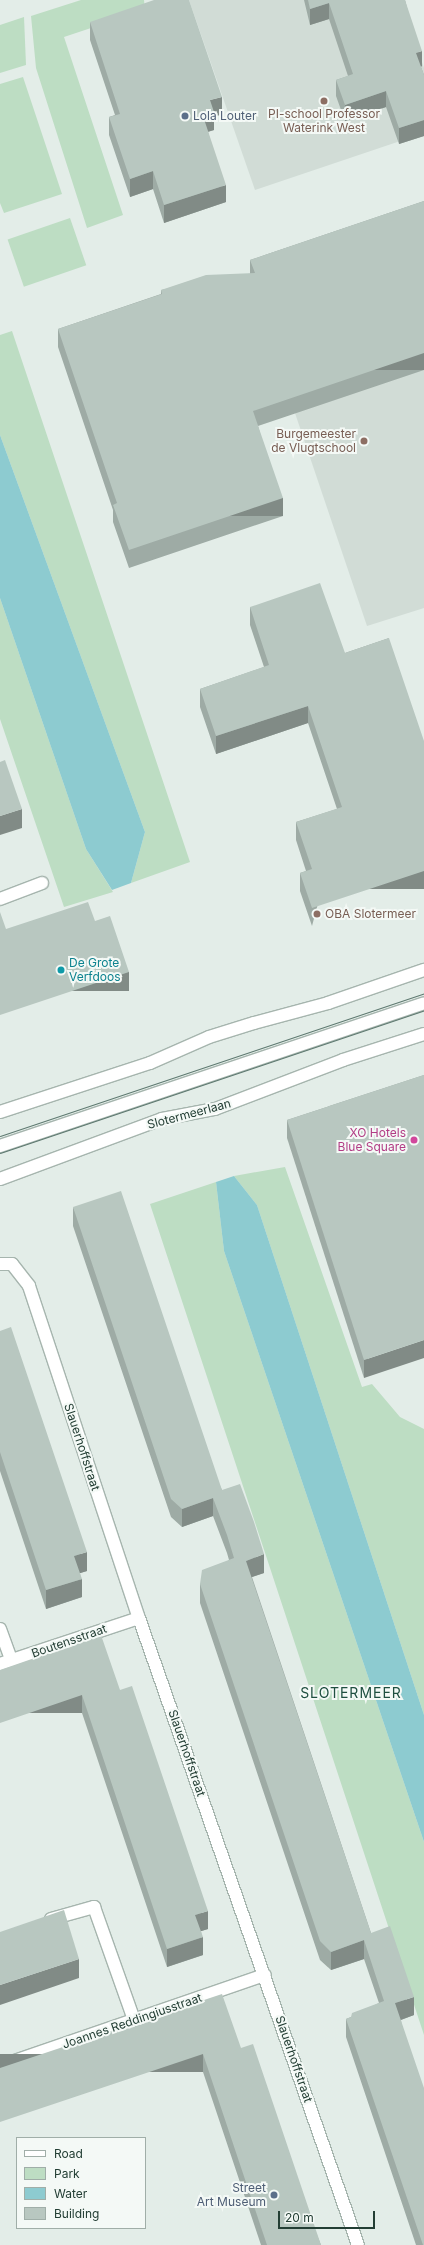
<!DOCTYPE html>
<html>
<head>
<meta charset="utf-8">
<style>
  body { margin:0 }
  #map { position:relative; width:424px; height:2245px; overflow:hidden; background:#e3ede8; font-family:Inter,sans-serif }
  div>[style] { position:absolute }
  .built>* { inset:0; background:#d1dcd6 }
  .green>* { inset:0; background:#bdddc3; transform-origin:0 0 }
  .water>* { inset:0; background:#8dcbd0 }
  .roads { filter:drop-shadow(1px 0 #a6b5ae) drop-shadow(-1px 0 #a6b5ae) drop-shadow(0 1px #a6b5ae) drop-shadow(0 -1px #a6b5ae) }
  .service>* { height:12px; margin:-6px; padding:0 6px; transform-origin:6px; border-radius:6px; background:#fff }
  .minor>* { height:12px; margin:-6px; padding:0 6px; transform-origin:6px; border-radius:6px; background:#fff }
  .secondary>* { height:12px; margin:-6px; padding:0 6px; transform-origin:6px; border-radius:6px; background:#fff }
  .tram>* { height:1px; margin:-0.5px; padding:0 0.5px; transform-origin:0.5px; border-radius:0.5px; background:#5e7970 }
  .wall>* { inset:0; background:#9eaba5 }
  .shaded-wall>* { inset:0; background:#818b86; transform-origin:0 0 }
  .building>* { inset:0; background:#b8c7c0 }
  .dots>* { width:11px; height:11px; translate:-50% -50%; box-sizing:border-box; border:2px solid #f4f9f6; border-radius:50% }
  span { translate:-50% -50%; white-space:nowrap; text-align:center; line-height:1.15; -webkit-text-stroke:4px #f4f9f6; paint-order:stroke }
  .education-label { font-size:12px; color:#785e54 }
  .right { translate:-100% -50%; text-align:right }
  .left { translate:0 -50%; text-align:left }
  .service-label { font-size:12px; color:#4e5e75 }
  .culture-label { font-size:12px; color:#0d838f }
  .street-label { font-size:12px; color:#233e34 }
  .hotel-label { font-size:12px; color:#b23c85 }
  .quarter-label { font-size:14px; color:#1f4f40; letter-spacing:1px }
  .legend { position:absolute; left:16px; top:2137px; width:130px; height:92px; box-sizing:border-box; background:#f4f9f6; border:1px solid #a0aea8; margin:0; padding:5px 7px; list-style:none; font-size:12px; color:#233e34 }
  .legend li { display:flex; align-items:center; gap:8px; height:20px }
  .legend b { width:20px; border:1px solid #a0aea8 }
  .scale { position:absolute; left:278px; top:2211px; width:97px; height:18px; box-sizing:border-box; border:2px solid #233e34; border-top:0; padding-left:5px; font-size:12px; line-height:14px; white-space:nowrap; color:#233e34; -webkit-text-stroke:3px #f4f9f6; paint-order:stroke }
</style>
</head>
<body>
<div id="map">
  <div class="built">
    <i style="clip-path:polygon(189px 0,401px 0,424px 68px,424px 133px,255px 190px)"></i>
    <i style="clip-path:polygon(424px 215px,424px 608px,367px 626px,248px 274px)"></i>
  </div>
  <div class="green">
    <i style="clip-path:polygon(81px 0,144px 0,145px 10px,64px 37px,123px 215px,87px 228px,36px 68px,31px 16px)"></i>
    <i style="clip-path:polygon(24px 17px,26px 65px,0 73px,0 25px)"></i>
    <i style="clip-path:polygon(23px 77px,62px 194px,4px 213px,0 203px,0 84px)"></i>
    <i style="left:70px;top:218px;width:50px;height:66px;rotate:71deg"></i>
    <i style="clip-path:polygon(12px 331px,190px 862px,131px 883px,145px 832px,0 435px,0 335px)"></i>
    <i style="clip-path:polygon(0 598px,86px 849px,113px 892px,64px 907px,0 719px)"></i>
    <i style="clip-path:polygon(285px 1167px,362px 1387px,372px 1384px,400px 1417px,424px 1429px,424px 1715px,257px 1205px,234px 1176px)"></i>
    <i style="clip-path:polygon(216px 1182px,224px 1251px,424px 1842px,424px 2035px,150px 1204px)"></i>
  </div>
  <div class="water">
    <i style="clip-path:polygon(0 435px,145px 832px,131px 883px,112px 890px,86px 849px,0 598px)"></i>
    <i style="clip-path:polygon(234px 1176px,257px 1205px,424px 1715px,424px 1842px,224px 1251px,216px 1182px)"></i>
  </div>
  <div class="roads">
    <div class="service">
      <i style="left:0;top:1146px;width:447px;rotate:-18.6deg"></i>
    </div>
    <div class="minor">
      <i style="left:0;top:899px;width:45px;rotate:-20.9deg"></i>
      <i style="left:0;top:1264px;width:12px"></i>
      <i style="left:12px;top:1264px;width:28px;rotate:52deg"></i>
      <i style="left:29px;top:1286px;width:350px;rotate:71.7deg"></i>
      <i style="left:139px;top:1618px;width:664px;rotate:70.75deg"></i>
      <i style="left:0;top:1629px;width:33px;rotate:70deg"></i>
      <i style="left:0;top:1664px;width:146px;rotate:-18.3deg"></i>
      <i style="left:51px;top:1919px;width:45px;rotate:-15.6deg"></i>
      <i style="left:94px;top:1907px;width:120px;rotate:70.5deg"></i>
      <i style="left:0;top:2066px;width:280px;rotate:-19deg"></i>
    </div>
    <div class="secondary">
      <i style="left:0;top:1112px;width:158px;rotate:-18.1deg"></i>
      <i style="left:150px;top:1063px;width:64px;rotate:-23.8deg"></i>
      <i style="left:209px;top:1037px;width:47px;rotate:-17.3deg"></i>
      <i style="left:254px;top:1023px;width:77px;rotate:-15.1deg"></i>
      <i style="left:328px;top:1003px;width:102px;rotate:-19deg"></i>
      <i style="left:0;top:1179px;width:173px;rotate:-20.3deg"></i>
      <i style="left:162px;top:1119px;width:54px;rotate:-10.7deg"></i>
      <i style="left:215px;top:1109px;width:137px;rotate:-20.9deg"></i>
      <i style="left:343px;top:1060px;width:85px;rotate:-17.8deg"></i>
    </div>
  </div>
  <div class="tram">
    <i style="left:0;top:1136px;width:447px;rotate:-18.6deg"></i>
    <i style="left:0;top:1153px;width:447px;rotate:-18.6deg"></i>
  </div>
  <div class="wall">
    <i style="clip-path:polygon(304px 0,405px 0,422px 66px,421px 67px,424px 75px,424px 136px,399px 144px,386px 107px,345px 121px,336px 96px,336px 80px,348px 76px,329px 19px,310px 25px)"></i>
    <i style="clip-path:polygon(90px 22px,222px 114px,214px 117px,214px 130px,208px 132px,226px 202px,164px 223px,153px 189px,130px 197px,109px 135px,109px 117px,115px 115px,90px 40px)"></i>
    <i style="clip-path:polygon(424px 201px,424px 370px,258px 426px,283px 516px,129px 568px,113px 522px,113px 510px,58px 347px,58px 329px,161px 294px,161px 290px,250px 274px,250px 260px)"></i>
    <i style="clip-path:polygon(250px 607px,345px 653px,389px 638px,312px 926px,300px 891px,300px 873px,306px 871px,296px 840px,296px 822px,337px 809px,308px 723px,216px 754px,200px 707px,200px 689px,264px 667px,250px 625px)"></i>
    <i style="clip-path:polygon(424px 1075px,364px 1378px,287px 1138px,287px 1120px)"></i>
    <i style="clip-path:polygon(73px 1207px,222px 1490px,264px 1573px,252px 1577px,371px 1933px,414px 2015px,401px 2020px,424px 2245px,416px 2245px,346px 2037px,346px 2019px,351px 2017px,379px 2003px,364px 1959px,331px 1970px,320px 1960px,200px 1603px,200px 1584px,229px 1560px,227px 1553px,213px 1516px,182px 1527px,171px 1517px,73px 1226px)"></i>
    <i style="clip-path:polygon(0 1331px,87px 1571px,80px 1573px,82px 1597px,46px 1609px,0 1471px)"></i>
    <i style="clip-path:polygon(0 1670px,120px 1690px,208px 1929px,201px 1931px,203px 1955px,167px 1967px,82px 1713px)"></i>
    <i style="clip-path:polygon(241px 2048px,321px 2245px,261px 2245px,203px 2072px,0 2068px)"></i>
  </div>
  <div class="shaded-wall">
    <i style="clip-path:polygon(329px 3px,329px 19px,310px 25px,310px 9px)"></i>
    <i style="clip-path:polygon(422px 51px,422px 66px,416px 69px,416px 53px)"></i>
    <i style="clip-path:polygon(386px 91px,386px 107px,345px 121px,345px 105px)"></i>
    <i style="clip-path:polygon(222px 97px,222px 114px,214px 117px,214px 130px,203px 133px,203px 116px,210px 100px)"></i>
    <i style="clip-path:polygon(424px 120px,424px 136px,399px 144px,399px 128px)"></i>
    <i style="clip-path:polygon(153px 171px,153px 189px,130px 197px,130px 179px)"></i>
    <i style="clip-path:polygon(226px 185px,226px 202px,164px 223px,164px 205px)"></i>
    <i style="left:424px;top:353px;width:17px;height:181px;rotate:90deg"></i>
    <i style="left:283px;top:498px;width:18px;height:163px;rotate:90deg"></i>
    <i style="clip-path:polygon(308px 706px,308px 723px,216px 754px,216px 736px)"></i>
    <i style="clip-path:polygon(22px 809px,22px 828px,0 835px,0 816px)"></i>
    <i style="left:424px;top:871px;width:18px;height:118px;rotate:90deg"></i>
    <i style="left:129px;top:972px;width:19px;height:136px;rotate:90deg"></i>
    <i style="clip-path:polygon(424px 1340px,424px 1358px,364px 1378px,364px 1360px)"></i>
    <i style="clip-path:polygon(213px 1498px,213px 1516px,182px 1527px,182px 1509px)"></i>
    <i style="clip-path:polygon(87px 1552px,87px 1571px,74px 1575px,74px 1556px)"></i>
    <i style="clip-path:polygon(264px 1554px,264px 1573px,246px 1579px,246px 1561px)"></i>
    <i style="clip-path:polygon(82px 1579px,82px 1597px,46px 1609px,46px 1590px)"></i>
    <i style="left:82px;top:1695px;width:18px;height:87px;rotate:90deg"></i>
    <i style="clip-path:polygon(208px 1911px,208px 1929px,195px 1933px,195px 1915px)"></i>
    <i style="clip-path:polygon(203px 1937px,203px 1955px,167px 1967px,167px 1949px)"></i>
    <i style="clip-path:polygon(364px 1940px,364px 1959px,331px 1970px,331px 1952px)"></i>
    <i style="clip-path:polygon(79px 1959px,79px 1978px,0 2005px,0 1985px)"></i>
    <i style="clip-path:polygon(414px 1997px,414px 2015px,395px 2022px,395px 2003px)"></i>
    <i style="left:203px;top:2054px;width:18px;height:214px;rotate:90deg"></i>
  </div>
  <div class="building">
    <i style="clip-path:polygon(154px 0,189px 0,222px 97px,210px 100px,214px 112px,203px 116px,226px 185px,164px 205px,153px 171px,130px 179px,109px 117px,120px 114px,90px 22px)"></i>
    <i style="clip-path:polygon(308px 0,405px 0,422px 51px,416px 53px,424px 75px,424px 120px,399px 128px,386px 91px,345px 105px,336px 80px,353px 74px,329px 3px,310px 9px)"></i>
    <i style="clip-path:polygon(424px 201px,424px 353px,253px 411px,283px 498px,129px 550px,113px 505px,117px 503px,58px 329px,162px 294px,161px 290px,206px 275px,255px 273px,250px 260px)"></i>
    <i style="clip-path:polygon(320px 583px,345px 653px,389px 638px,424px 741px,424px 871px,312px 908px,300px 873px,312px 869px,296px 822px,342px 807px,308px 706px,216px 736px,200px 689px,269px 665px,250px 607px)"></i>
    <i style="clip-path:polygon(5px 760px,22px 809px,0 816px,0 762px)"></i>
    <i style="clip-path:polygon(88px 902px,95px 921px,110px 916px,129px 972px,0 1015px,0 912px,6px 929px)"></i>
    <i style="clip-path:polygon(424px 1075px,424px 1340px,364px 1360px,287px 1120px)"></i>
    <i style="clip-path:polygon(121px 1191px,222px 1490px,240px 1484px,254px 1522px,264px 1554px,246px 1561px,371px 1933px,390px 1926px,414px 1997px,395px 2003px,424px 2088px,424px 2245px,423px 2245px,346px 2019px,351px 2017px,352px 2013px,384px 2001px,364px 1940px,331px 1952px,320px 1941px,200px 1584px,202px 1570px,234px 1558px,227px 1535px,213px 1498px,182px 1509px,171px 1499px,73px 1207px)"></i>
    <i style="clip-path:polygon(11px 1327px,87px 1552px,74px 1556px,82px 1579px,46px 1590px,0 1452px,0 1331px)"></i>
    <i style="clip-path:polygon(101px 1635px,120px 1690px,132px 1686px,208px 1911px,195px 1915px,203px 1937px,167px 1949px,82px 1695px,0 1723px,0 1670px)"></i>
    <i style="clip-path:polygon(64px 1910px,79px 1959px,0 1985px,0 1932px)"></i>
    <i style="clip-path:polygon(222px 1994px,241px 2048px,253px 2044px,321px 2245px,267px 2245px,203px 2054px,0 2122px,0 2068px)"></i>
  </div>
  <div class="dots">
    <i style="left:324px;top:101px;background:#8d6e63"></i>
    <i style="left:185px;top:116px;background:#5c6f8a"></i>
    <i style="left:364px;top:441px;background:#8d6e63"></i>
    <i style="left:317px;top:914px;background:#8d6e63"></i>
    <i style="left:61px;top:970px;background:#0f9aa8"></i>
    <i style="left:414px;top:1140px;background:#d1479c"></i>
    <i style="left:274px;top:2195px;background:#5c6f8a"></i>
  </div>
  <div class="education-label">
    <span style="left:324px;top:121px">PI-school Professor<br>Waterink West</span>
    <span class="right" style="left:356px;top:441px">Burgemeester<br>de Vlugtschool</span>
    <span class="left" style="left:325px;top:914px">OBA Slotermeer</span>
  </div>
  <div class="service-label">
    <span class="left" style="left:193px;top:116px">Lola Louter</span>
    <span class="right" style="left:266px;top:2195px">Street<br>Art Museum</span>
  </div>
  <div class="culture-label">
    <span class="left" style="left:69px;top:970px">De Grote<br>Verfdoos</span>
  </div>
  <div class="street-label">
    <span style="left:189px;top:1114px;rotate:-15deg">Slotermeerlaan</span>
    <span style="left:82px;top:1447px;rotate:72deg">Slauerhoffstraat</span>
    <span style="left:69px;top:1641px;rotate:-19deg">Boutensstraat</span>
    <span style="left:187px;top:1753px;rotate:71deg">Slauerhoffstraat</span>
    <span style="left:132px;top:2021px;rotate:-19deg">Joannes Reddingiusstraat</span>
    <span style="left:294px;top:2059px;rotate:71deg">Slauerhoffstraat</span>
  </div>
  <div class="hotel-label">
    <span class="right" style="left:406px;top:1140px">XO Hotels<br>Blue Square</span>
  </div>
  <div class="quarter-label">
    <span style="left:351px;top:1693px">SLOTERMEER</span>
  </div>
  <ul class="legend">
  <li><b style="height:5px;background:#fff"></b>Road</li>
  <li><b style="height:11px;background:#bdddc3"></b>Park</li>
  <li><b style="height:11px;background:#8dcbd0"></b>Water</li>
  <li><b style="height:11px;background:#b8c7c0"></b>Building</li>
  </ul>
  <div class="scale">20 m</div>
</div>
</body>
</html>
